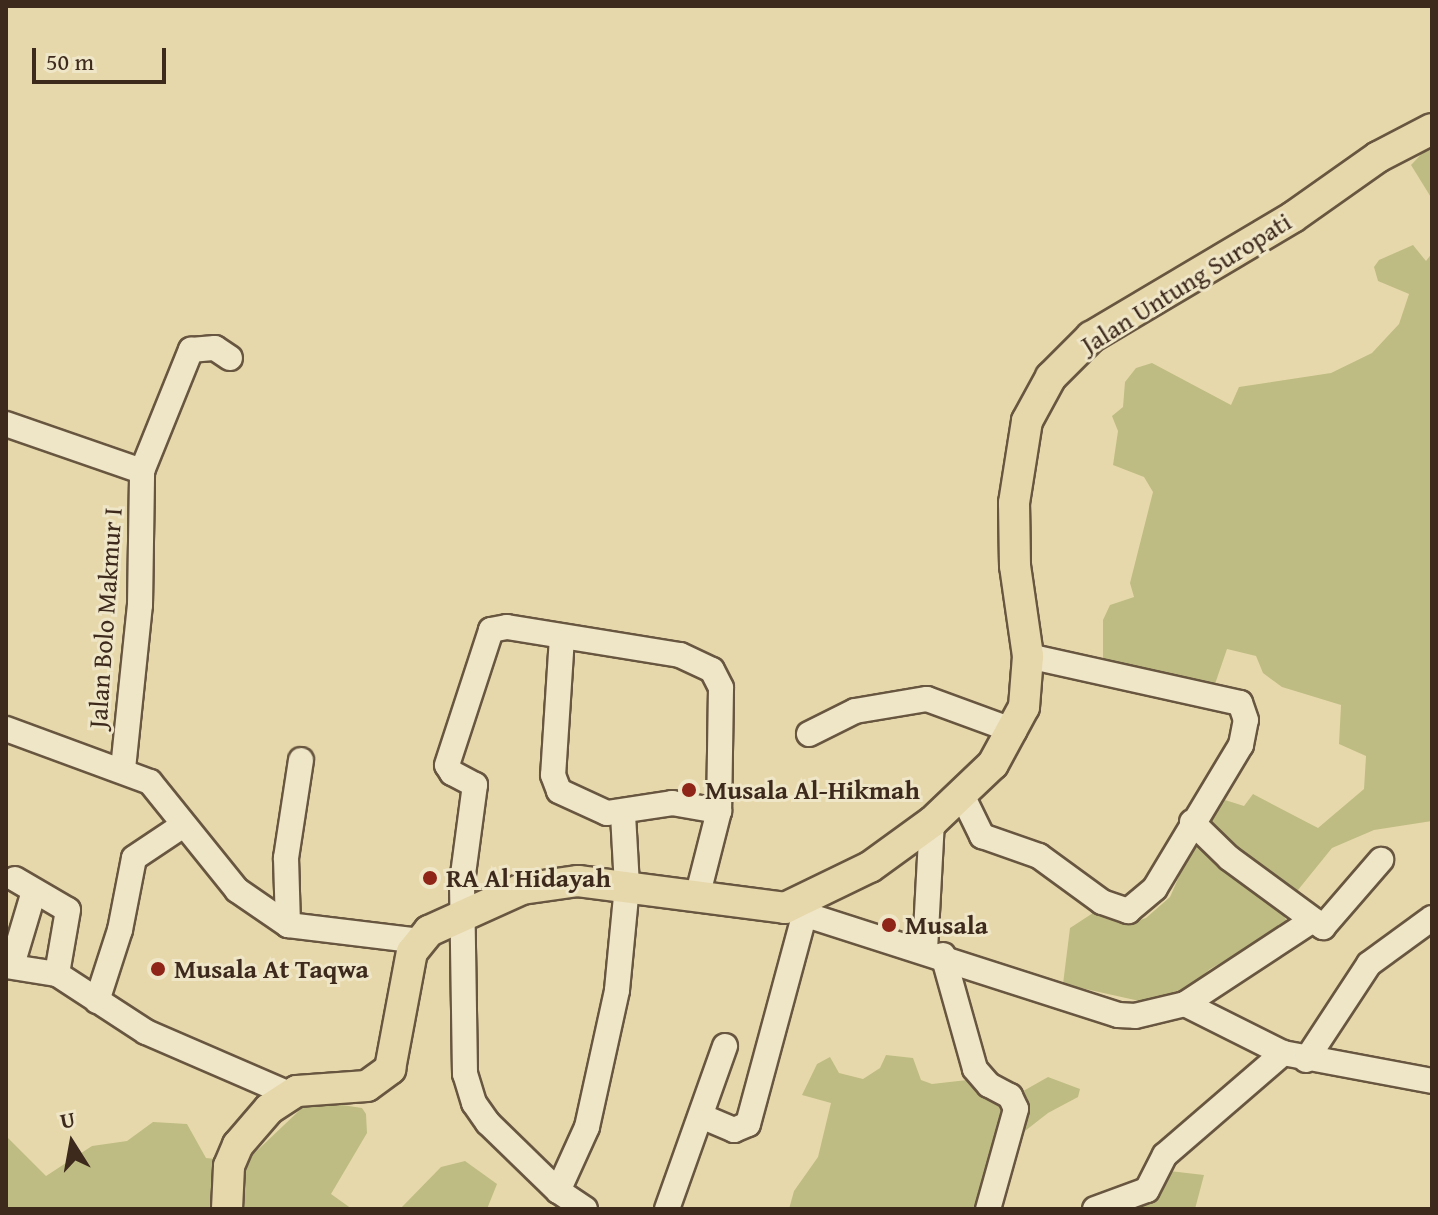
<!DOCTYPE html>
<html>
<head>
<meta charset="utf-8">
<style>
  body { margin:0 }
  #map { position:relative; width:1438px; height:1215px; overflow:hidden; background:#e7d8ab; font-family:"Gentium Book Plus",serif }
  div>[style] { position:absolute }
  .green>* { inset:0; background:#bebc83 }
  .roads { filter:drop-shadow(2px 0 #685640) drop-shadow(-2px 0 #685640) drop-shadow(0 2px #685640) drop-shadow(0 -2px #685640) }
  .minor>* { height:24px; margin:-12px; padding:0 12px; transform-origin:12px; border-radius:12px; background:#efe6c8 }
  .major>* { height:30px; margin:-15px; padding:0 15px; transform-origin:15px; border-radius:15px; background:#e7d8ab }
  .dots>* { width:22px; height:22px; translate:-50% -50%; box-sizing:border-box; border:4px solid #efe6c8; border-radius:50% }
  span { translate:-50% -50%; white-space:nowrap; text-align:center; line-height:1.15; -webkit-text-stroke:6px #efe6c8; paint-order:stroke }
  .street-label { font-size:26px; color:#3e2a1d }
  .poi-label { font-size:26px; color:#3e2a1d; font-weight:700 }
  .left { translate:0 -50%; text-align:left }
  .frame { position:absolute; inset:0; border:8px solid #3e2a1d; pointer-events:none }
  .north { position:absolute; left:32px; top:1103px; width:80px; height:80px; -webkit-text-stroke:6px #efe6c8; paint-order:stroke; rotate:349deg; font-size:22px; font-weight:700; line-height:32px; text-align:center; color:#3e2a1d }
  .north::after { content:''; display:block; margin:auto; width:28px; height:36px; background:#3e2a1d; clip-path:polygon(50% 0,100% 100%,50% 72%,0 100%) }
  .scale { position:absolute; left:32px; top:48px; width:134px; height:36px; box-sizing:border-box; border:4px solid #3e2a1d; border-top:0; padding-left:10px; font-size:24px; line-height:28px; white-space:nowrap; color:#3e2a1d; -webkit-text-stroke:6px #efe6c8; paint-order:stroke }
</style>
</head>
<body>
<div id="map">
  <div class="green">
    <i style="clip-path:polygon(1432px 143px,1432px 199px,1411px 165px)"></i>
    <i style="clip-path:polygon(1413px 245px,1426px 261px,1432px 253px,1432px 821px,1374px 830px,1332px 848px,1281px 911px,1289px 925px,1210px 969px,1181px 994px,1153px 1004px,1063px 984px,1070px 928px,1093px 913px,1125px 925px,1146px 918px,1170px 897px,1191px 849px,1225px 800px,1244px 806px,1253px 794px,1318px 828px,1364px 789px,1366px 756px,1339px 744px,1341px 705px,1282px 687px,1263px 673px,1256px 656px,1227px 649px,1215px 684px,1151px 678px,1103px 660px,1103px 620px,1110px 605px,1134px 597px,1130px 583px,1153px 492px,1144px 477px,1113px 465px,1118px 431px,1112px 416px,1123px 407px,1125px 382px,1136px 368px,1152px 363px,1231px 405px,1239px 387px,1331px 373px,1372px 353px,1399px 324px,1409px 294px,1378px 281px,1374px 267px,1379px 260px)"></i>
    <i style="clip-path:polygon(886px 1055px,913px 1058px,921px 1080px,932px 1084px,976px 1079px,1018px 1094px,1048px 1077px,1080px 1089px,1078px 1097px,1048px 1113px,988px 1160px,979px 1209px,789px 1209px,794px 1191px,818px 1157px,831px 1103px,802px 1095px,817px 1064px,830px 1057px,839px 1073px,863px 1079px,880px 1068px)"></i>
    <i style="clip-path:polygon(329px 1103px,362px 1108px,366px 1114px,367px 1133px,331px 1194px,352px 1209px,6px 1209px,6px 1136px,46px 1176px,92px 1146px,127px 1141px,153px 1122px,187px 1124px,206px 1158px,245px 1162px,303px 1107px)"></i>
    <i style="clip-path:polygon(465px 1161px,497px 1184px,487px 1209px,400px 1209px,441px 1167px)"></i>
    <i style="clip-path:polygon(1152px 1169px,1204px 1175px,1195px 1209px,1085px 1209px)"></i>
  </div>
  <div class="roads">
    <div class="minor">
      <i style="left:6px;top:424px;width:144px;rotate:19.1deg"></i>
      <i style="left:562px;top:637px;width:138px;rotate:93.7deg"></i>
      <i style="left:553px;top:775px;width:17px;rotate:69deg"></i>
      <i style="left:559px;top:791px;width:53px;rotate:24.6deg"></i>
      <i style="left:607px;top:813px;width:66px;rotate:-8.7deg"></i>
      <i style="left:672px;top:803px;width:48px;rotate:9.7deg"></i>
      <i style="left:6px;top:729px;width:153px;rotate:20.2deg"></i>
      <i style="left:150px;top:782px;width:139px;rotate:51.1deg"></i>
      <i style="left:237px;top:890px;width:62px;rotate:34.5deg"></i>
      <i style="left:288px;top:925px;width:133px;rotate:6.9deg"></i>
      <i style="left:809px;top:734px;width:51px;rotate:-26.6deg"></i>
      <i style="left:855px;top:711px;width:73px;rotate:-9.5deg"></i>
      <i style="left:927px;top:699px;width:93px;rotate:20.2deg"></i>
      <i style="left:123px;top:769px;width:165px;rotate:-84.1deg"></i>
      <i style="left:140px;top:605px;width:134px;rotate:-89.1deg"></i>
      <i style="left:142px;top:471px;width:131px;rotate:-68deg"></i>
      <i style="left:191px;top:350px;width:24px;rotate:-5deg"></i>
      <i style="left:215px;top:348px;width:18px;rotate:34deg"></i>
      <i style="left:962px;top:795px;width:46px;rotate:64deg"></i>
      <i style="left:982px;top:836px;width:60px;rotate:19.3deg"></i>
      <i style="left:1039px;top:856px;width:78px;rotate:36.1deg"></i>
      <i style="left:1102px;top:902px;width:28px;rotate:19deg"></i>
      <i style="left:1128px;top:911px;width:35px;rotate:-40deg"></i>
      <i style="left:1155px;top:888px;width:167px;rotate:-59deg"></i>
      <i style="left:1241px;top:745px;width:25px;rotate:-79deg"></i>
      <i style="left:1246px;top:720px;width:18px;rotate:-109deg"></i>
      <i style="left:1240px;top:703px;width:217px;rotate:-167.5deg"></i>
      <i style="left:1192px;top:822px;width:52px;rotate:44.2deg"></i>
      <i style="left:1229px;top:858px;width:117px;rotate:36.3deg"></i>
      <i style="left:1323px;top:927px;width:89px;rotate:-49.1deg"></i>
      <i style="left:15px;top:879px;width:61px;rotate:30.3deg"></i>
      <i style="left:68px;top:910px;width:65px;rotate:99.8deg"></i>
      <i style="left:785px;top:908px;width:350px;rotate:17.8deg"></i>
      <i style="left:1118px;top:1015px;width:17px;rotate:3deg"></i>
      <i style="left:1135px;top:1016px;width:51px;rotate:-13.5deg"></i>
      <i style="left:1185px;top:1004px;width:153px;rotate:-33.3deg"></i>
      <i style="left:288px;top:925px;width:67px;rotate:-91.7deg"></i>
      <i style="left:286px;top:858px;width:99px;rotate:-81.3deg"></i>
      <i style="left:925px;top:950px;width:128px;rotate:-86.9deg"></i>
      <i style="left:943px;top:955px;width:118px;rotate:74.3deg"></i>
      <i style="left:975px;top:1069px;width:21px;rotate:49deg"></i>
      <i style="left:989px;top:1085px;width:24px;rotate:28deg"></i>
      <i style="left:1010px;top:1096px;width:14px;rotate:65deg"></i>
      <i style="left:1016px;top:1109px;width:104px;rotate:105.6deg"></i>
      <i style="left:12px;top:965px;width:77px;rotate:-73.4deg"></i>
      <i style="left:6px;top:966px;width:52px;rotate:8.9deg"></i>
      <i style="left:57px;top:974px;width:106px;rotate:33.1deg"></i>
      <i style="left:146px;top:1032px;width:156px;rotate:23.4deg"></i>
      <i style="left:97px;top:1001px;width:75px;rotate:-72.1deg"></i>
      <i style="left:120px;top:930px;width:73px;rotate:-79deg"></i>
      <i style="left:134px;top:858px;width:58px;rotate:-33.7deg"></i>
      <i style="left:1185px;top:1004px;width:110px;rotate:26.6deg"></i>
      <i style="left:1283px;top:1053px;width:152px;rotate:10.6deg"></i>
      <i style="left:1306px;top:1060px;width:115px;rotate:-56.7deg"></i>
      <i style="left:1369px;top:964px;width:78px;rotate:-36.1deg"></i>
      <i style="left:701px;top:1116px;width:36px;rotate:23deg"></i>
      <i style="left:734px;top:1130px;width:15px;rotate:-23deg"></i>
      <i style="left:748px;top:1124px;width:215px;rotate:-74.9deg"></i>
      <i style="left:558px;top:1191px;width:70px;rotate:-65.6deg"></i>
      <i style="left:587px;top:1127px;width:140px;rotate:-77.6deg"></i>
      <i style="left:617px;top:990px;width:104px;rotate:-84.5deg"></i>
      <i style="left:627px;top:886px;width:72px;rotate:-93.2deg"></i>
      <i style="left:585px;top:1209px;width:32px;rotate:-146deg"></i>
      <i style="left:558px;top:1191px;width:98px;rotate:-135.8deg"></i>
      <i style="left:488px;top:1123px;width:24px;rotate:-125deg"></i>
      <i style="left:474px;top:1103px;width:30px;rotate:-107deg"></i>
      <i style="left:465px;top:1074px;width:192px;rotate:-90.9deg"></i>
      <i style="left:462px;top:882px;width:98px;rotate:-82.4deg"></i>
      <i style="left:475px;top:785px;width:26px;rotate:-152deg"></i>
      <i style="left:452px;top:773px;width:9px;rotate:-122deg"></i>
      <i style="left:447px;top:765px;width:142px;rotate:-71.9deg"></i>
      <i style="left:491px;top:630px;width:16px;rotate:-11deg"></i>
      <i style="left:507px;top:627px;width:175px;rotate:9.2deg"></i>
      <i style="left:680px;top:655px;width:35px;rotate:25deg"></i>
      <i style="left:712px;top:670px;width:20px;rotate:63deg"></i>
      <i style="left:721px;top:688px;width:123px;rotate:90.9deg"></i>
      <i style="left:719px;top:811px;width:89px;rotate:104.3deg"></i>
      <i style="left:667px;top:1209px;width:173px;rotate:-70.4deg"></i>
      <i style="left:1095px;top:1209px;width:55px;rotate:-20.1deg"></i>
      <i style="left:1147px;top:1190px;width:39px;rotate:-63deg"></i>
      <i style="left:1165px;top:1155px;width:156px;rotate:-40.8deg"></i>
    </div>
    <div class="major">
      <i style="left:227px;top:1209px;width:43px;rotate:-87.3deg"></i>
      <i style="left:229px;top:1166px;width:23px;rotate:-67deg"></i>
      <i style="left:238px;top:1145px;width:48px;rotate:-49.3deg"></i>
      <i style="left:269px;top:1109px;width:33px;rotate:-33deg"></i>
      <i style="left:297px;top:1091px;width:70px;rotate:-4.1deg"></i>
      <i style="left:367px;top:1086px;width:29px;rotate:-36deg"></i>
      <i style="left:390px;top:1069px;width:119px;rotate:-79.4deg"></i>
      <i style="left:412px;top:952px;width:27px;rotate:-51deg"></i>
      <i style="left:429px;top:931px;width:102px;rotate:-24.3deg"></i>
      <i style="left:522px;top:889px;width:57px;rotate:-8.1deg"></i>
      <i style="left:578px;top:881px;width:209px;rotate:7.4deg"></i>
      <i style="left:785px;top:908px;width:94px;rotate:-25.8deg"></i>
      <i style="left:870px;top:867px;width:77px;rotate:-36deg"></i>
      <i style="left:932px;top:822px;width:84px;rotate:-43.6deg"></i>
      <i style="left:993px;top:764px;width:65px;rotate:-61.5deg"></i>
      <i style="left:1024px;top:707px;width:51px;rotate:-85.5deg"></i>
      <i style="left:1028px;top:656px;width:91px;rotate:-98.2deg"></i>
      <i style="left:1015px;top:566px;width:63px;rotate:-90.9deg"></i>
      <i style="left:1014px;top:503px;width:83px;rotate:-81deg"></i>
      <i style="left:1027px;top:421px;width:50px;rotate:-61.4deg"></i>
      <i style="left:1051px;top:377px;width:57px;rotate:-45deg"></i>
      <i style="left:1091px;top:337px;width:235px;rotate:-30.7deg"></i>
      <i style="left:1293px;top:217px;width:104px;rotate:-35.2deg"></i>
      <i style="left:1378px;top:157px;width:61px;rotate:-27.4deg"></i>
    </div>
  </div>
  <div class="dots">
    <i style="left:689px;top:790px;background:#8f2418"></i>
    <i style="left:430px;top:878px;background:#8f2418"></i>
    <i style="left:889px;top:925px;background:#8f2418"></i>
    <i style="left:158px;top:969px;background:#8f2418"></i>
  </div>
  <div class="street-label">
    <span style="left:1186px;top:283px;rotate:-32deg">Jalan Untung Suropati</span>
    <span style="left:105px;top:618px;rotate:-86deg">Jalan Bolo Makmur I</span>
  </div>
  <div class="poi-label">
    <span class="left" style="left:705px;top:790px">Musala Al-Hikmah</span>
    <span class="left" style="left:446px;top:878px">RA Al Hidayah</span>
    <span class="left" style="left:905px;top:925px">Musala</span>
    <span class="left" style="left:174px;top:969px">Musala At Taqwa</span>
  </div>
  <div class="frame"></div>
  <div class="north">U</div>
  <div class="scale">50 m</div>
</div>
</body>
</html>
